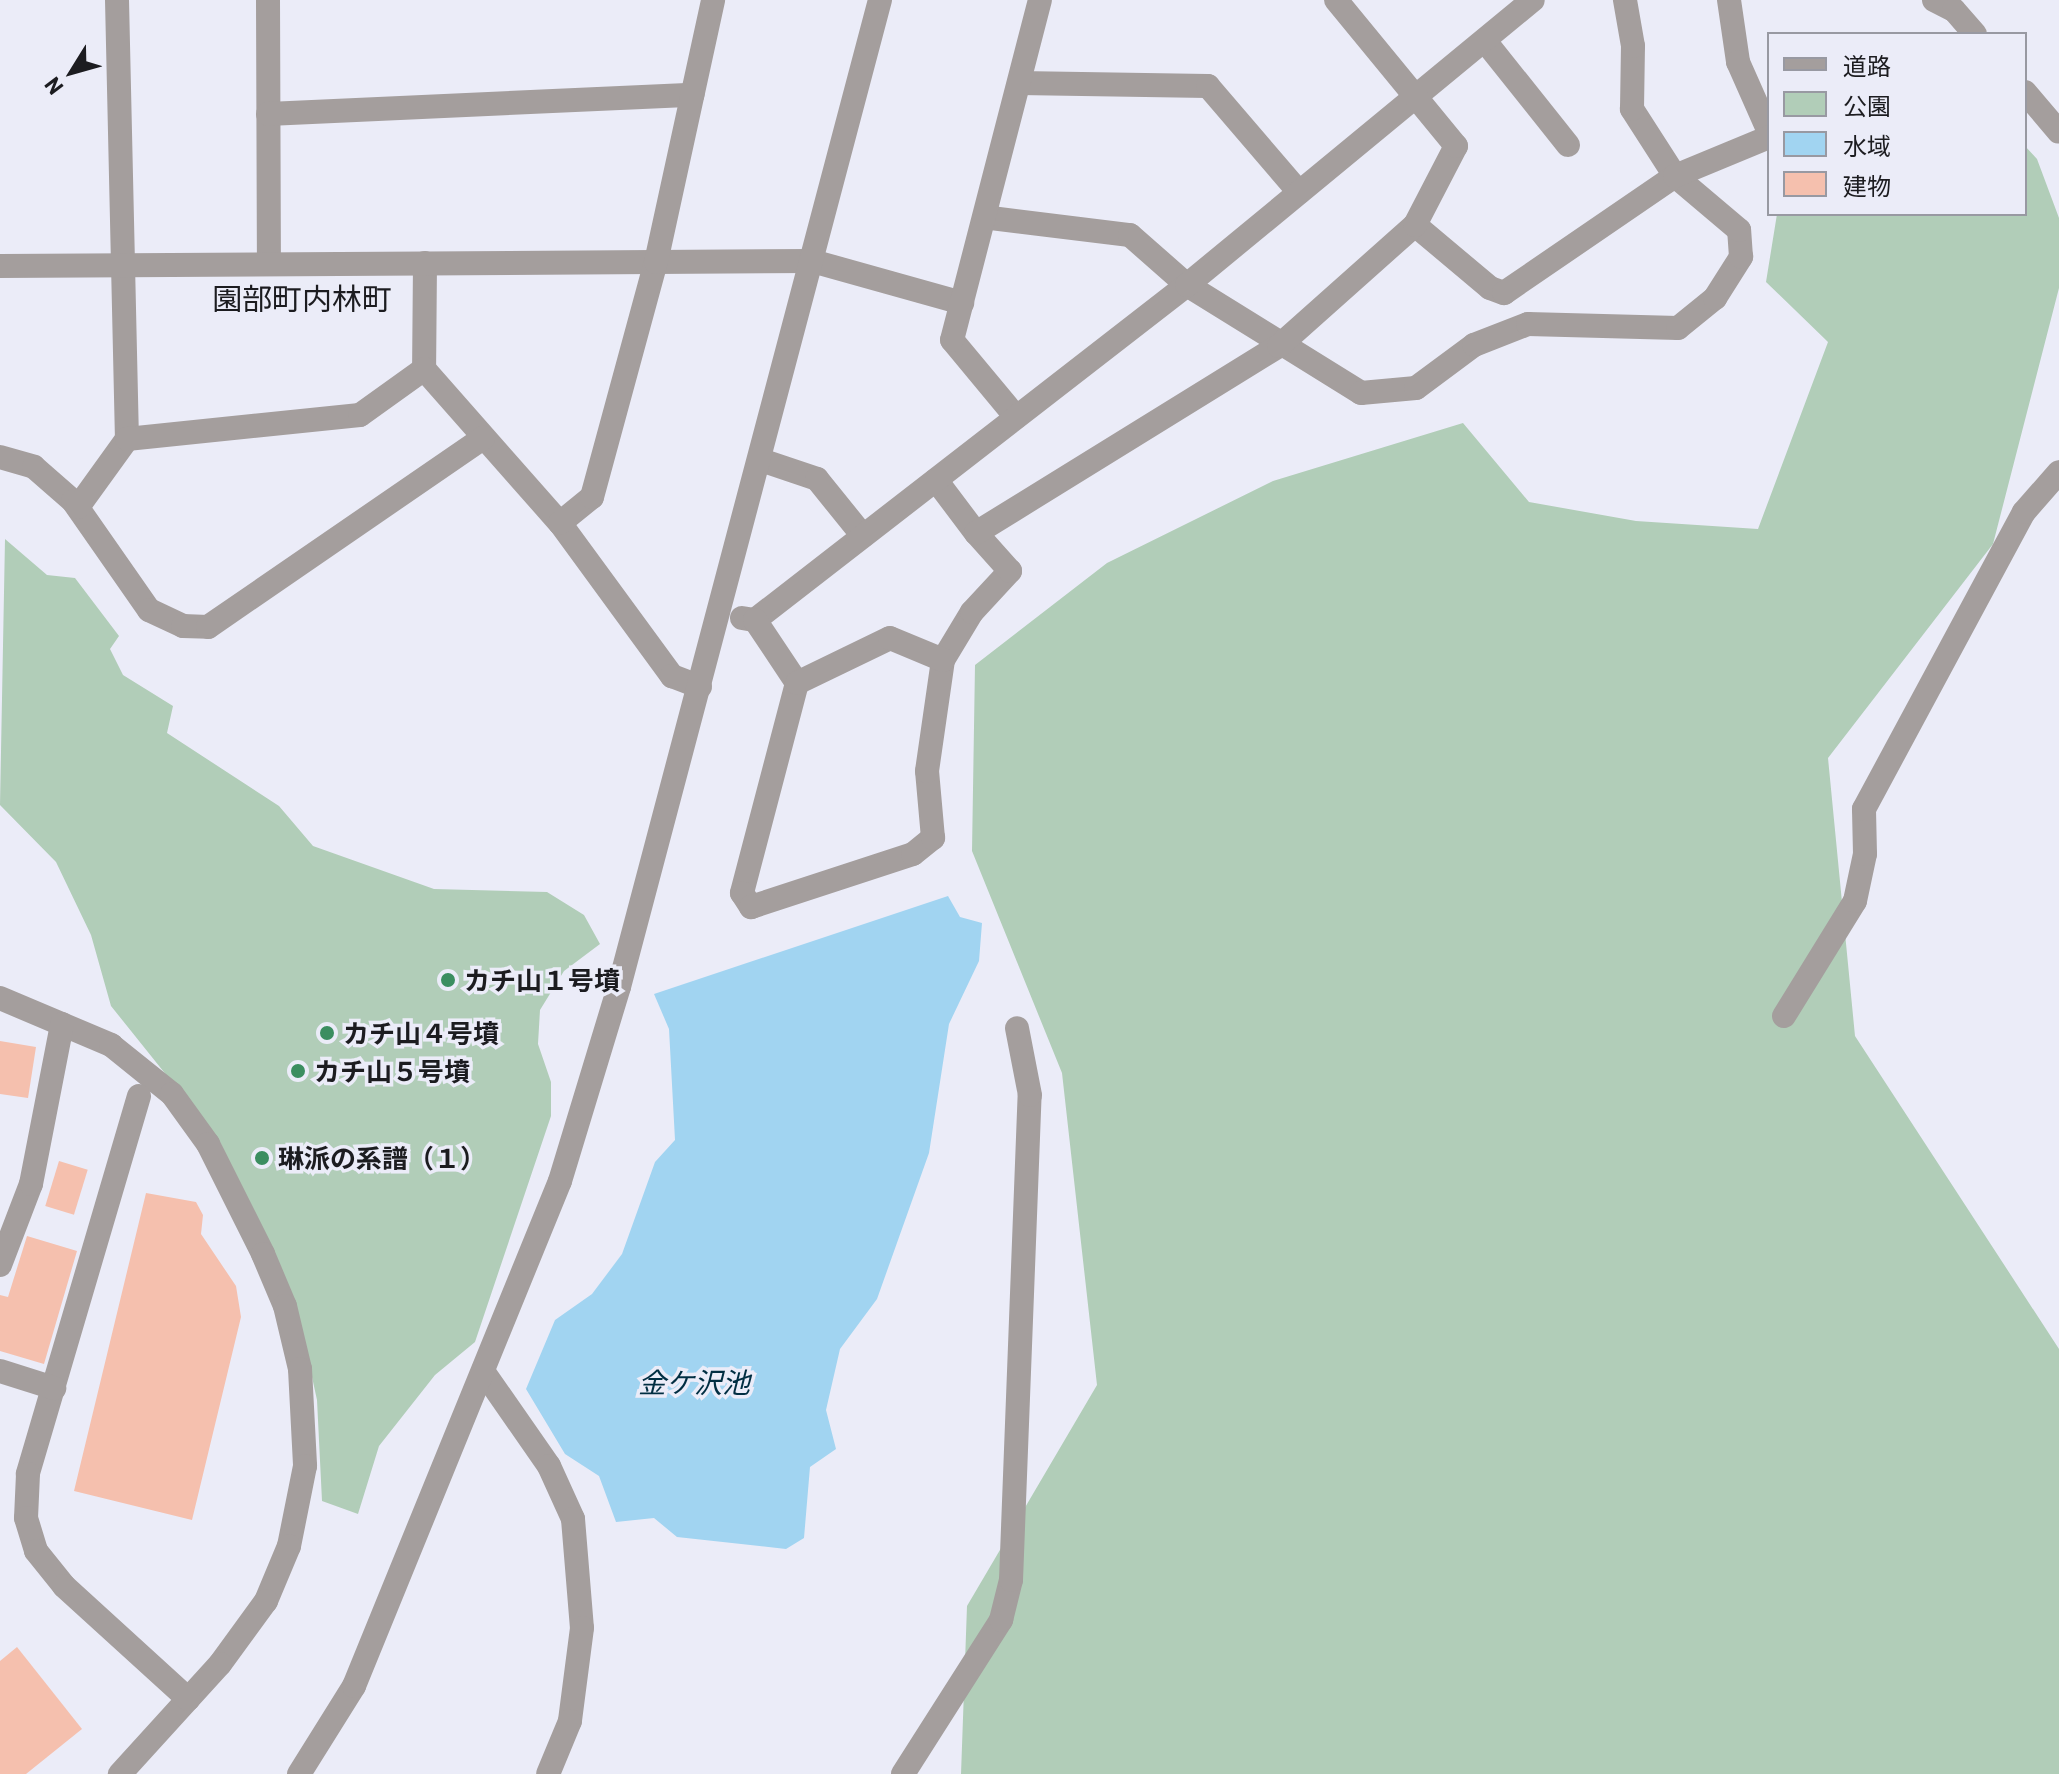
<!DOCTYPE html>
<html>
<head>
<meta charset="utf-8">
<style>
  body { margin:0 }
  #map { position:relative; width:2059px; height:1774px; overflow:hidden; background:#ebecf8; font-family:Barlow,"Noto Sans JP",sans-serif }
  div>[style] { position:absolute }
  .green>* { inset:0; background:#b1cdb8 }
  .water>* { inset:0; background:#a1d4f1 }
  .building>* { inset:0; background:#f5c0ae; transform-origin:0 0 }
  .minor>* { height:24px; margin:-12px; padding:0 12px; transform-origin:12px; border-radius:12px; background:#a49e9d }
  .dots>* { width:22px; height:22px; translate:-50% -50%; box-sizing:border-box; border:4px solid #ebecf8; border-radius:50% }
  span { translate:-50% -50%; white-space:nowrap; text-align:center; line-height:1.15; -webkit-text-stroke:7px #ebecf8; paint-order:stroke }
  .poi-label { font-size:26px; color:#1c1c20; font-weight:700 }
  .left { translate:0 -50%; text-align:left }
  .water-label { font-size:28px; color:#012e42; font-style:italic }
  .quarter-label { font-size:30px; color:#1c1c20 }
  .legend { position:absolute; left:1767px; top:32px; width:260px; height:184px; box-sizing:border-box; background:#ebecf8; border:2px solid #9899a2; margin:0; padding:10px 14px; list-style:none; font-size:24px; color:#1c1c20 }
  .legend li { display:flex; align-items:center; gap:16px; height:40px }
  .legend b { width:40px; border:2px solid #9899a2 }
  .north { position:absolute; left:32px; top:32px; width:80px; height:80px; -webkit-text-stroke:6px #ebecf8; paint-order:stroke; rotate:233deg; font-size:22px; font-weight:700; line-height:32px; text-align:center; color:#1c1c20 }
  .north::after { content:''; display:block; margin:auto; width:28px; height:36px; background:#1c1c20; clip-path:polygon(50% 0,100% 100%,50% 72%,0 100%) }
</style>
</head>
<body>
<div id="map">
  <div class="green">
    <i style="clip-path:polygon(2025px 146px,2037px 159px,2059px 218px,2059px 288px,1993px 544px,1828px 758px,1855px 1036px,2059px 1349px,2059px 1774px,961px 1774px,967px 1606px,1097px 1385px,1062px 1073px,972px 851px,975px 665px,1107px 563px,1273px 481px,1463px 423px,1529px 502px,1636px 521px,1758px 529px,1828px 342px,1766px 282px,1777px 214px,2025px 214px)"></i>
    <i style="clip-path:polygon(5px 539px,47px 575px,75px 578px,119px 636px,110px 649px,123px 675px,173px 706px,167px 733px,279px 806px,313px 846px,434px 889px,547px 892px,584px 915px,600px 944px,564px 971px,540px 1010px,538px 1044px,551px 1082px,551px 1116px,475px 1342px,435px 1375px,379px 1446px,358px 1514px,322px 1501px,317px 1400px,298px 1313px,220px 1142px,111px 1006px,91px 935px,56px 862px,0 805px)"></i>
  </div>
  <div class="water">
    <i style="clip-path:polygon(948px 896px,960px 917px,982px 923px,979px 961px,949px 1024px,929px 1153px,877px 1299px,840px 1349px,826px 1410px,836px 1449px,810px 1467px,804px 1538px,786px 1549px,677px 1537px,654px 1518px,616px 1522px,599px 1476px,565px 1454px,526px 1389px,555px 1320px,592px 1294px,622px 1254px,655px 1162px,675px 1140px,669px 1029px,654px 994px)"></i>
  </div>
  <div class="building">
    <i style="clip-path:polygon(0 1041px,36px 1047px,28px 1098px,0 1094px)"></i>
    <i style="left:59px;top:1161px;width:30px;height:47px;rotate:17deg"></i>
    <i style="clip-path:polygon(146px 1193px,196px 1202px,203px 1215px,201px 1234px,236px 1286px,241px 1317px,192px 1520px,74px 1491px)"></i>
    <i style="clip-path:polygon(27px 1236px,77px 1251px,44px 1364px,0 1351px,0 1295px,8px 1297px)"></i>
    <i style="clip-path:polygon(17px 1647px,82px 1729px,26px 1774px,0 1774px,0 1661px)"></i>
  </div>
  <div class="minor">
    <i style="left:117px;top:0;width:439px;rotate:88.7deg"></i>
    <i style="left:268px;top:0;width:264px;rotate:89.8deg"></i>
    <i style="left:1729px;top:0;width:63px;rotate:81.7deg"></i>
    <i style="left:1738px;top:62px;width:77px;rotate:66.1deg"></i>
    <i style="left:1934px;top:0;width:22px;rotate:27deg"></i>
    <i style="left:1954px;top:10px;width:32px;rotate:49deg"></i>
    <i style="left:1485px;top:41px;width:133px;rotate:51.4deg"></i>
    <i style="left:1019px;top:83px;width:189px;rotate:0.9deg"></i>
    <i style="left:1208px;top:86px;width:140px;rotate:49.4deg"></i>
    <i style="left:2025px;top:92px;width:52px;rotate:49.6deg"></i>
    <i style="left:268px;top:114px;width:425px;rotate:-2.6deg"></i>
    <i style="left:991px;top:218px;width:140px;rotate:7deg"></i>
    <i style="left:1130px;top:235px;width:76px;rotate:41.3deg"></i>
    <i style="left:1187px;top:285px;width:205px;rotate:31.8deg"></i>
    <i style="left:1361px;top:393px;width:55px;rotate:-5.2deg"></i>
    <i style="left:1416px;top:388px;width:72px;rotate:-36.6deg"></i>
    <i style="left:1474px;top:345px;width:58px;rotate:-21.3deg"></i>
    <i style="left:1528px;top:324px;width:150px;rotate:1.5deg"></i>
    <i style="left:1678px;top:328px;width:48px;rotate:-39deg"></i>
    <i style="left:1715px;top:298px;width:49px;rotate:-57.6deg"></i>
    <i style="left:1741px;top:257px;width:27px;rotate:-94deg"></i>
    <i style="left:1739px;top:230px;width:84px;rotate:-139.8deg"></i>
    <i style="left:1675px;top:176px;width:80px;rotate:-122.7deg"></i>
    <i style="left:1632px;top:109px;width:63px;rotate:-89.1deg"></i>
    <i style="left:1633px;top:46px;width:47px;rotate:-99.9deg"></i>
    <i style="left:1415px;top:225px;width:98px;rotate:40deg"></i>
    <i style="left:1490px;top:288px;width:15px;rotate:20deg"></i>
    <i style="left:1504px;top:293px;width:207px;rotate:-34.4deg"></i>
    <i style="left:1675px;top:176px;width:102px;rotate:-22.5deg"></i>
    <i style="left:425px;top:263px;width:106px;rotate:90.5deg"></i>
    <i style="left:424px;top:369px;width:205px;rotate:48.6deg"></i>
    <i style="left:560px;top:523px;width:190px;rotate:53.8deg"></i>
    <i style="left:672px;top:676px;width:30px;rotate:21deg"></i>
    <i style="left:0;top:266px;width:812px;rotate:-0.35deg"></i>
    <i style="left:812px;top:261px;width:156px;rotate:15.6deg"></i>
    <i style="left:1016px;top:417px;width:100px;rotate:-129.7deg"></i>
    <i style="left:952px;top:340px;width:351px;rotate:-75.5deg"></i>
    <i style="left:0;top:457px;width:35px;rotate:16deg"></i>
    <i style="left:34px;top:467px;width:52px;rotate:41.1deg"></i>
    <i style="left:73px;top:501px;width:133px;rotate:55.1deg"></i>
    <i style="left:149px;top:610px;width:38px;rotate:25deg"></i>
    <i style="left:183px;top:626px;width:25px;rotate:2deg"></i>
    <i style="left:208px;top:627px;width:334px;rotate:-34.5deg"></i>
    <i style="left:761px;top:460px;width:59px;rotate:18.7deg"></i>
    <i style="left:817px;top:479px;width:73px;rotate:51.1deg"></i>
    <i style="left:936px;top:480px;width:66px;rotate:53deg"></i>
    <i style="left:78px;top:507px;width:84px;rotate:-54.2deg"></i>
    <i style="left:127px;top:439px;width:234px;rotate:-5.9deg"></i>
    <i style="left:360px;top:415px;width:79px;rotate:-35.7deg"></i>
    <i style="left:560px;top:523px;width:41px;rotate:-39.1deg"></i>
    <i style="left:592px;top:497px;width:244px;rotate:-74.8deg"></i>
    <i style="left:656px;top:262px;width:268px;rotate:-77.7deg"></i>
    <i style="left:742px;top:618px;width:13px;rotate:9deg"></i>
    <i style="left:755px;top:620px;width:547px;rotate:-37.79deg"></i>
    <i style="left:1187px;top:285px;width:448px;rotate:-39.5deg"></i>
    <i style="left:755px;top:620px;width:76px;rotate:56.3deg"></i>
    <i style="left:797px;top:683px;width:217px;rotate:104.7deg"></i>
    <i style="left:742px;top:893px;width:17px;rotate:57deg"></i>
    <i style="left:751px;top:907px;width:170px;rotate:-18.1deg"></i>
    <i style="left:913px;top:854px;width:26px;rotate:-39deg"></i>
    <i style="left:933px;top:838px;width:67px;rotate:-95.1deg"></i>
    <i style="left:927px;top:771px;width:112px;rotate:-81.8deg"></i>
    <i style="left:943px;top:660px;width:56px;rotate:-58.9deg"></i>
    <i style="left:972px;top:612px;width:56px;rotate:-47.2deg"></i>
    <i style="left:1010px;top:571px;width:51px;rotate:-131.8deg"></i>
    <i style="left:976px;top:533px;width:356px;rotate:-31.7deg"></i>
    <i style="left:1279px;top:346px;width:182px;rotate:-41.7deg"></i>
    <i style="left:1415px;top:225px;width:89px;rotate:-62.6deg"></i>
    <i style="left:1456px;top:146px;width:189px;rotate:-129.4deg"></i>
    <i style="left:797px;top:683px;width:103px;rotate:-25.8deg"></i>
    <i style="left:890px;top:638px;width:57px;rotate:22.5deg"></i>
    <i style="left:0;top:998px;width:121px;rotate:22.9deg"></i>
    <i style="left:111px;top:1045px;width:78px;rotate:38.8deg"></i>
    <i style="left:172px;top:1094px;width:62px;rotate:54.2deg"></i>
    <i style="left:208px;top:1144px;width:123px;rotate:63.4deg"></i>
    <i style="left:263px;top:1254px;width:56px;rotate:67.1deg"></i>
    <i style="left:285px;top:1306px;width:65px;rotate:76.6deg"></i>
    <i style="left:300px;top:1369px;width:97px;rotate:87deg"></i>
    <i style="left:305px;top:1466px;width:82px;rotate:101.3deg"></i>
    <i style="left:289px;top:1546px;width:60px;rotate:112.7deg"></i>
    <i style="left:266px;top:1601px;width:78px;rotate:126.1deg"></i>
    <i style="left:220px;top:1664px;width:149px;rotate:132.3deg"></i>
    <i style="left:1784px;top:1016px;width:135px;rotate:-58.3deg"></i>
    <i style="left:1855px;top:901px;width:48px;rotate:-78deg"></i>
    <i style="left:1865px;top:854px;width:45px;rotate:-91.3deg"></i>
    <i style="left:1864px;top:809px;width:337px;rotate:-61.7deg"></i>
    <i style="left:2024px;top:512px;width:53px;rotate:-48.8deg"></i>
    <i style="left:139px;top:1096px;width:394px;rotate:106.4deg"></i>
    <i style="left:28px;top:1474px;width:44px;rotate:92.6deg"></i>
    <i style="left:26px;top:1518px;width:34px;rotate:73deg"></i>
    <i style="left:36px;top:1551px;width:45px;rotate:51.3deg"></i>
    <i style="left:64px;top:1586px;width:168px;rotate:42.3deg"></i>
    <i style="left:0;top:1265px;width:87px;rotate:-69.1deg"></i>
    <i style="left:31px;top:1184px;width:163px;rotate:-79deg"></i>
    <i style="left:0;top:1371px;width:57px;rotate:17.5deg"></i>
    <i style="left:485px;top:1374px;width:112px;rotate:55.2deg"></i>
    <i style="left:549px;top:1466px;width:58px;rotate:65.6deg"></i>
    <i style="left:573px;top:1519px;width:109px;rotate:85.3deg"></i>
    <i style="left:582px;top:1628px;width:94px;rotate:97.4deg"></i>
    <i style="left:570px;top:1721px;width:57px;rotate:112.5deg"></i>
    <i style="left:299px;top:1774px;width:104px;rotate:-58deg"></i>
    <i style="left:354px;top:1686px;width:545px;rotate:-67.81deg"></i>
    <i style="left:560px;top:1181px;width:203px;rotate:-73.1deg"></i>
    <i style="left:619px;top:987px;width:1021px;rotate:-75.19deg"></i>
    <i style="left:903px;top:1774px;width:183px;rotate:-57.5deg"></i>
    <i style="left:1001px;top:1620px;width:41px;rotate:-76deg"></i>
    <i style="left:1011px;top:1580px;width:485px;rotate:-87.8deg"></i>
    <i style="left:1030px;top:1095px;width:68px;rotate:-101deg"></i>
  </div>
  <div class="dots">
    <i style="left:448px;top:980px;background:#3b8e60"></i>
    <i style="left:327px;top:1033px;background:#3b8e60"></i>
    <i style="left:298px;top:1071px;background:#3b8e60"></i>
    <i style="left:262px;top:1158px;background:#3b8e60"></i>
  </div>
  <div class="poi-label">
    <span class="left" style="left:464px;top:980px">カチ山１号墳</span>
    <span class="left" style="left:343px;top:1033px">カチ山４号墳</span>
    <span class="left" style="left:314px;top:1071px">カチ山５号墳</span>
    <span class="left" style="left:278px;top:1158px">琳派の系譜（１）</span>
  </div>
  <div class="water-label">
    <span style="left:694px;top:1382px">金ケ沢池</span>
  </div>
  <div class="quarter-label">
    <span style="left:302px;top:298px">園部町内林町</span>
  </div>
  <ul class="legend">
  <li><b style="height:10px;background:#a49e9d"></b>道路</li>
  <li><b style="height:22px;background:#b1cdb8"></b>公園</li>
  <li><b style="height:22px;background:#a1d4f1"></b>水域</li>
  <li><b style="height:22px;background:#f5c0ae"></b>建物</li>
  </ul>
  <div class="north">N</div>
</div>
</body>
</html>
